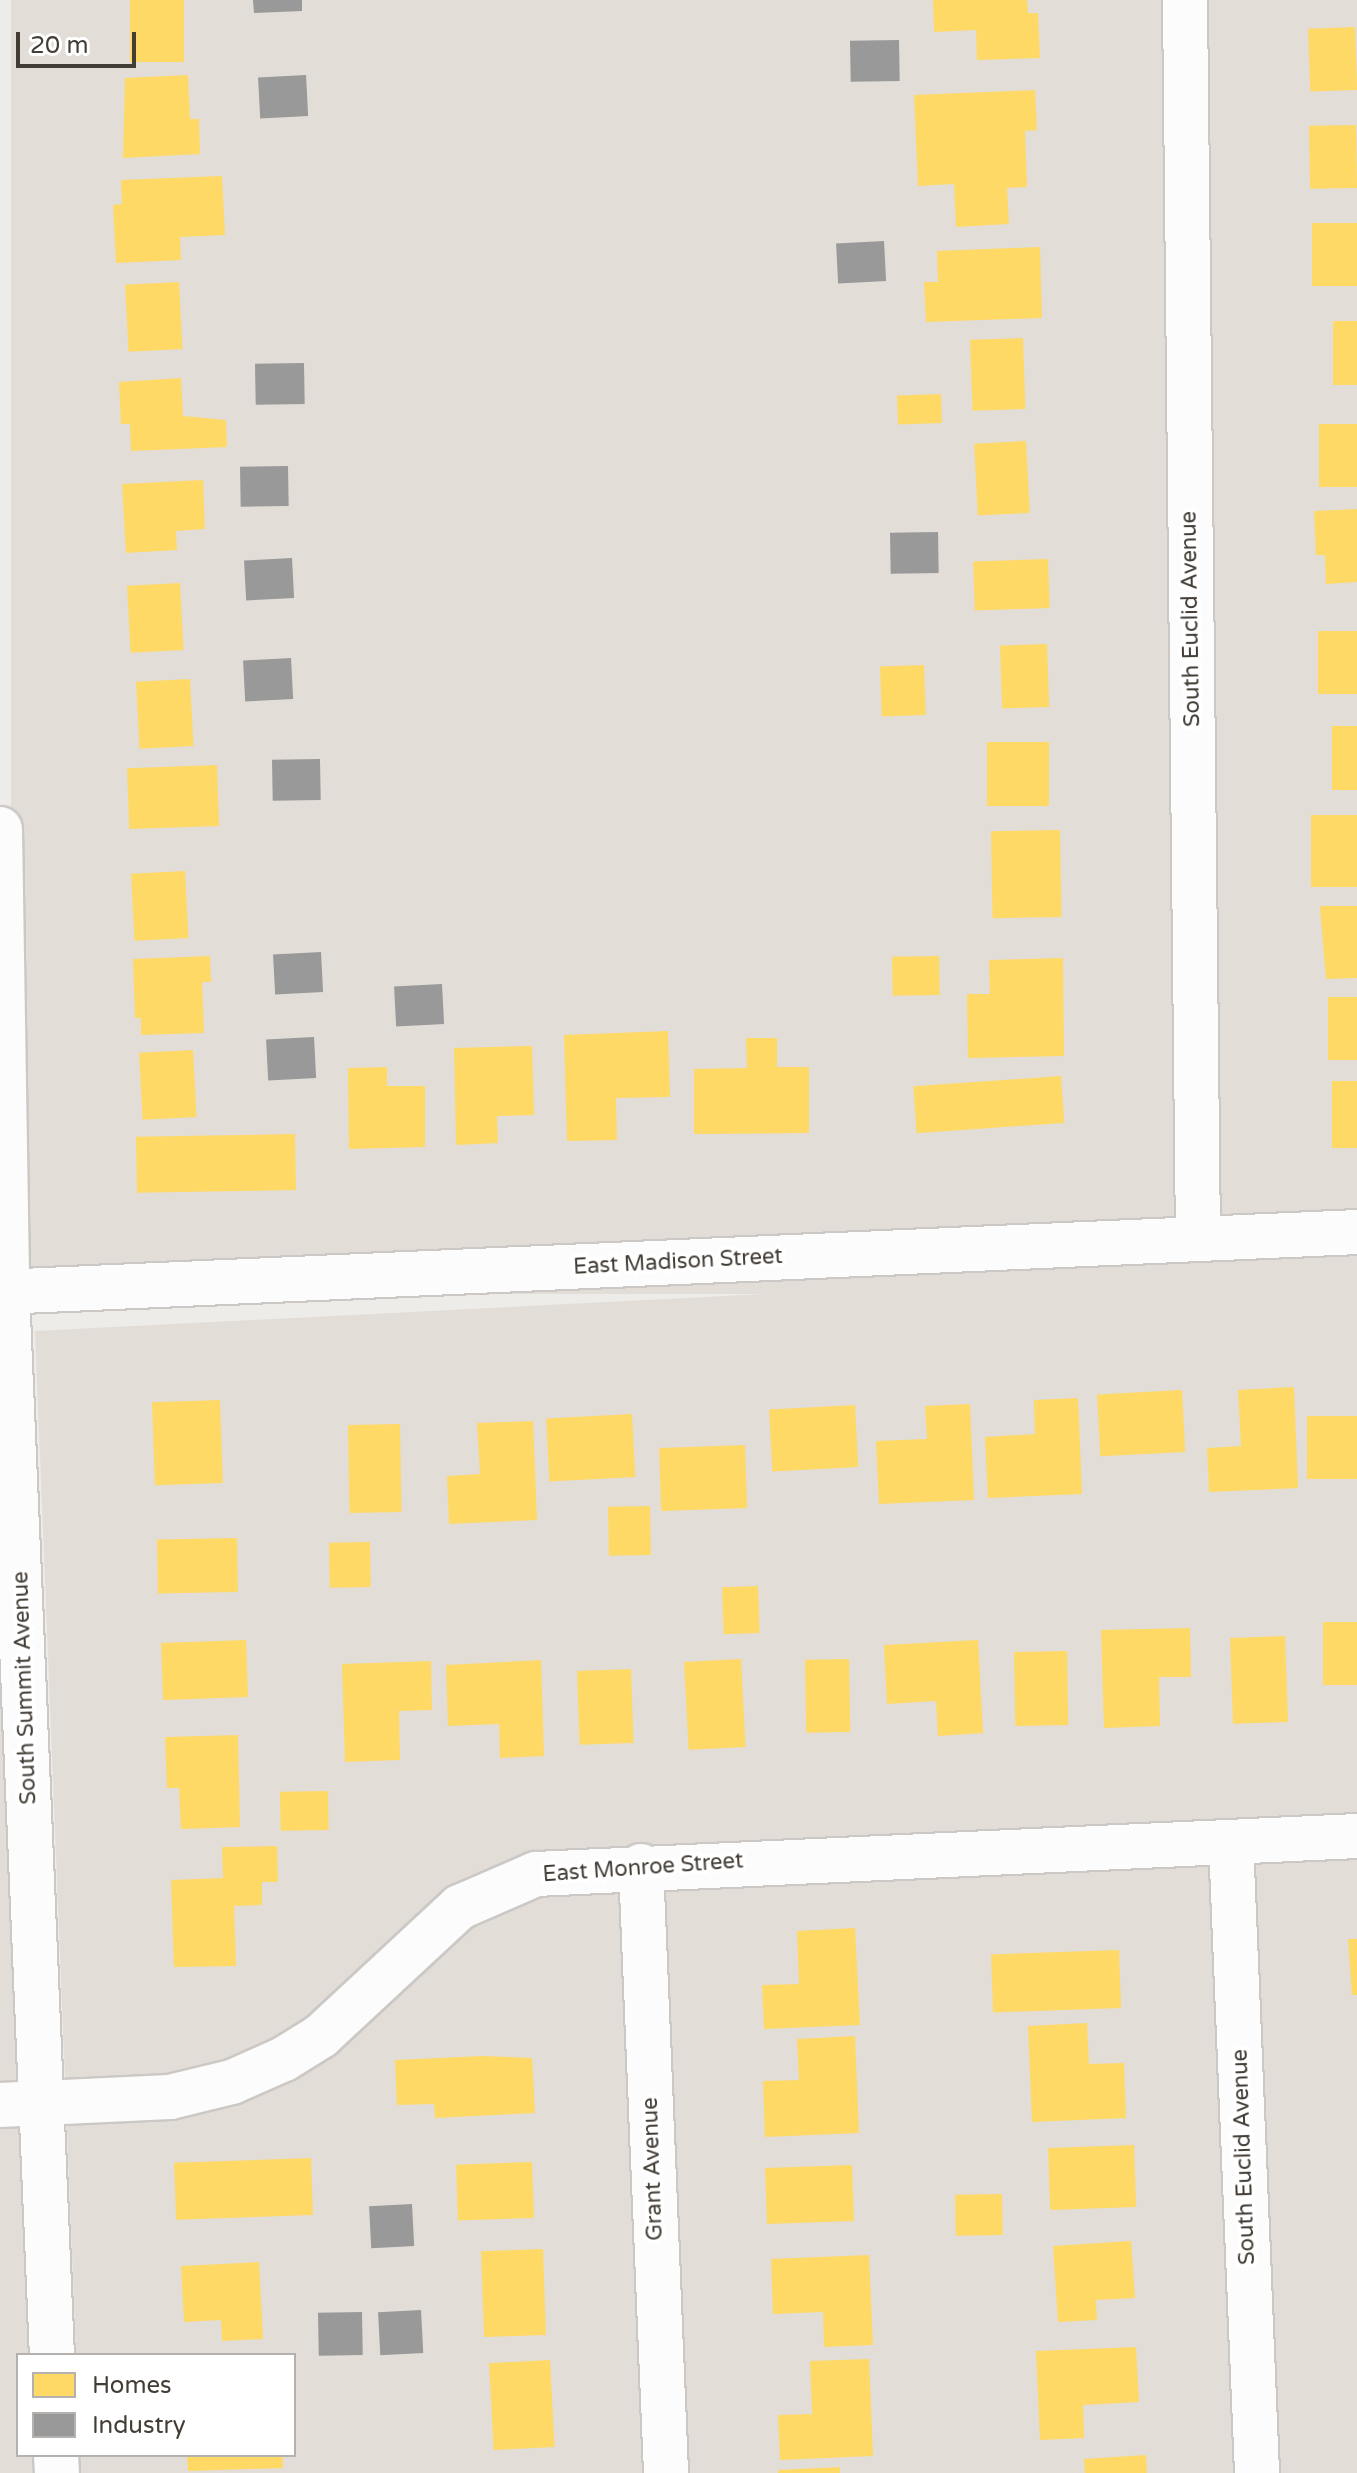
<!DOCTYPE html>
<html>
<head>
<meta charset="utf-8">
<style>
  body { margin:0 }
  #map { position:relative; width:1357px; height:2473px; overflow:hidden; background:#eeece9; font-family:"Varela Round",sans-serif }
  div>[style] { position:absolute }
  .residential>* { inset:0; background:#e2ddd7; transform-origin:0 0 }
  .homes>* { inset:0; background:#ffd966; transform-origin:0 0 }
  .industry>* { inset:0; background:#999; transform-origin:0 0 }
  .roads { filter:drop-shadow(2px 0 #cbc8c5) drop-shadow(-2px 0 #cbc8c5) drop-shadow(0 2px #cbc8c5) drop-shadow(0 -2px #cbc8c5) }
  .minor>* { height:44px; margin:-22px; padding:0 22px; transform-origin:22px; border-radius:22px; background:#fcfcfc }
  span { translate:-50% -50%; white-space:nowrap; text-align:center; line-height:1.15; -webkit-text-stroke:8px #fff; paint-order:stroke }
  .street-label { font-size:22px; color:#433d36 }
  .legend { position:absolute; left:16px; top:2353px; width:280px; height:104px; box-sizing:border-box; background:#fff; border:2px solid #b4b1af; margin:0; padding:10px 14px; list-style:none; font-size:24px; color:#433d36 }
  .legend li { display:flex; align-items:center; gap:16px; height:40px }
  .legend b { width:40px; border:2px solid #b4b1af }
  .scale { position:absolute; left:16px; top:32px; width:120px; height:36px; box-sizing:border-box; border:4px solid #433d36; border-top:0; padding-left:10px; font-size:24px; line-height:28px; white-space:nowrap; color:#433d36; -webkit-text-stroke:6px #fff; paint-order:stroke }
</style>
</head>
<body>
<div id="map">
  <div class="residential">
    <i style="left:11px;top:0;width:1346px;height:1294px"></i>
    <i style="clip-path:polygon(0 1262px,41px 2355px,18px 2355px,18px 2455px,45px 2455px,46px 2473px,0 2473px)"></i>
    <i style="clip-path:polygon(1357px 1264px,1357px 2473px,80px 2473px,80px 2455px,294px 2455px,294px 2355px,76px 2355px,35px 1331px)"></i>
  </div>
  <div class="homes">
    <i style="left:130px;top:0;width:54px;height:62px"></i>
    <i style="clip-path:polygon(933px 0,1027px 0,1028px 13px,1038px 13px,1040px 58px,977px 60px,976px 30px,934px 32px)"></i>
    <i style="left:1355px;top:27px;width:63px;height:47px;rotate:88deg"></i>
    <i style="clip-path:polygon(188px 75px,190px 119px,199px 119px,200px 154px,123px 158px,125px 78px)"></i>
    <i style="clip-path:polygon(1035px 90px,1037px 130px,1025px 131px,1027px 187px,1007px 188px,1009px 224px,956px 227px,954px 184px,918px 186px,914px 95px)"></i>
    <i style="left:1356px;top:125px;width:63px;height:47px;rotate:89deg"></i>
    <i style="clip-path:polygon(222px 176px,225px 235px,180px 237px,181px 260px,116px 263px,113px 205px,122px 204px,121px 180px)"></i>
    <i style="left:1357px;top:223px;width:63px;height:45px;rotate:90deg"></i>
    <i style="clip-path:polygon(1040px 247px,1042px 318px,926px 322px,924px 282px,938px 282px,937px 251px)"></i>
    <i style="left:179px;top:282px;width:67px;height:54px;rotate:87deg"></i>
    <i style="left:1357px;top:321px;width:64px;height:24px;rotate:90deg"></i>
    <i style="left:1023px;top:338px;width:71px;height:53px;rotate:88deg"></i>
    <i style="clip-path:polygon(181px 378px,183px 416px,226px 420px,227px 447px,131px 451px,130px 424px,121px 424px,119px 382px)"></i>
    <i style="left:941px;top:394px;width:29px;height:44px;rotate:88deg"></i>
    <i style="left:1357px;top:424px;width:63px;height:38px;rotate:90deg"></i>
    <i style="left:1026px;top:441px;width:72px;height:52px;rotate:87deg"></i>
    <i style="clip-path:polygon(203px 480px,205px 529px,176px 531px,177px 550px,126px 553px,122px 484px)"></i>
    <i style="clip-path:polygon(1357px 509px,1357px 582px,1326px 584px,1325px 555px,1316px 555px,1314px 511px)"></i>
    <i style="left:1048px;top:559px;width:49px;height:75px;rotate:88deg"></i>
    <i style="left:180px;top:583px;width:67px;height:53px;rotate:87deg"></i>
    <i style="left:1357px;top:631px;width:63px;height:39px;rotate:90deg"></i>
    <i style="left:1047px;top:644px;width:63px;height:47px;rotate:88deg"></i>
    <i style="left:924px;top:665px;width:50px;height:44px;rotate:88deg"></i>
    <i style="left:190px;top:679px;width:67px;height:54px;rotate:87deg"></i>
    <i style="left:1332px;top:726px;width:25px;height:64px"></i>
    <i style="left:987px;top:742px;width:62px;height:64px"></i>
    <i style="left:217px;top:765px;width:61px;height:90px;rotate:88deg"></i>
    <i style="left:1357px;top:815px;width:72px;height:46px;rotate:90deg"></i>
    <i style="left:1060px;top:830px;width:87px;height:69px;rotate:89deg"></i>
    <i style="left:185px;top:871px;width:67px;height:54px;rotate:87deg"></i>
    <i style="clip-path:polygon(1320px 906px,1357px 906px,1357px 978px,1326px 979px)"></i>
    <i style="clip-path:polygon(210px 956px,211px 982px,202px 982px,204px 1033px,141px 1035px,141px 1018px,135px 1018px,133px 959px)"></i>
    <i style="left:939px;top:956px;width:39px;height:47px;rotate:89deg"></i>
    <i style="clip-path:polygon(1063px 958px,1064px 1056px,968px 1058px,967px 994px,990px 994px,989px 960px)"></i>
    <i style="left:1357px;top:997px;width:63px;height:29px;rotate:90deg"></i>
    <i style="clip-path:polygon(668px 1031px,670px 1097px,616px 1098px,617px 1140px,567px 1141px,564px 1035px)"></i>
    <i style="clip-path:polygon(746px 1038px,777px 1038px,777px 1067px,809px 1067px,809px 1133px,694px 1134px,694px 1069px,747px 1068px)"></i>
    <i style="clip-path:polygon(532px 1046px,534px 1115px,497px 1116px,498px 1143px,456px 1145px,454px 1048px)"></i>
    <i style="left:193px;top:1050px;width:67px;height:54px;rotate:87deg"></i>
    <i style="clip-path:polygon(387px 1067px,387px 1086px,425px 1086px,425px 1147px,349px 1149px,348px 1068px)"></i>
    <i style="left:1061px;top:1076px;width:47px;height:148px;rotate:86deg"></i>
    <i style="left:1357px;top:1081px;width:67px;height:25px;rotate:90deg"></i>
    <i style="left:295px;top:1134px;width:56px;height:159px;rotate:89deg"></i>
    <i style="clip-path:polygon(1294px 1387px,1298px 1488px,1209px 1492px,1207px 1448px,1241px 1446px,1238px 1390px)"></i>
    <i style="left:1182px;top:1390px;width:62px;height:85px;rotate:87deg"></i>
    <i style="clip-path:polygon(1078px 1398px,1082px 1494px,988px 1498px,985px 1437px,1035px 1434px,1034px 1400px)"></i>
    <i style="left:220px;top:1400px;width:83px;height:68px;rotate:88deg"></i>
    <i style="clip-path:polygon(970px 1404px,974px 1500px,879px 1504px,876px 1441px,927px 1439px,925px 1406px)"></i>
    <i style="left:855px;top:1405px;width:62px;height:86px;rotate:87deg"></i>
    <i style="left:632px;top:1414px;width:63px;height:86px;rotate:87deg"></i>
    <i style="left:1357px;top:1416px;width:63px;height:50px;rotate:90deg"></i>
    <i style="clip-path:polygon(533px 1421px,537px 1520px,449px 1524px,447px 1476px,480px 1474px,477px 1423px)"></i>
    <i style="left:400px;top:1424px;width:88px;height:52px;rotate:89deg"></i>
    <i style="left:745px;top:1445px;width:63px;height:86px;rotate:88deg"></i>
    <i style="left:650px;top:1506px;width:49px;height:42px;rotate:89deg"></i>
    <i style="left:237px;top:1538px;width:54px;height:80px;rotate:89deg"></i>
    <i style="left:370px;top:1542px;width:45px;height:41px;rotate:89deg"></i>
    <i style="left:758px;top:1586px;width:47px;height:36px;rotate:88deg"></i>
    <i style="left:1357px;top:1622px;width:63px;height:34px;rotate:90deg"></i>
    <i style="clip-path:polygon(1190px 1628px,1191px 1677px,1159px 1677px,1160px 1726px,1104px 1728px,1101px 1630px)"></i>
    <i style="left:1285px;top:1636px;width:86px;height:55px;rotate:88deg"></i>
    <i style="left:246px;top:1640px;width:57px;height:85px;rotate:88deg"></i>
    <i style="clip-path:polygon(978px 1640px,983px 1733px,938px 1736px,936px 1701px,887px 1704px,884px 1645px)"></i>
    <i style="left:1067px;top:1651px;width:74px;height:53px;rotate:89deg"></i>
    <i style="left:741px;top:1659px;width:88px;height:57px;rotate:87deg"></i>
    <i style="left:849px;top:1659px;width:73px;height:44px;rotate:89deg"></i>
    <i style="clip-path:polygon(541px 1660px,544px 1756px,500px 1758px,499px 1724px,448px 1726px,446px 1665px)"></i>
    <i style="clip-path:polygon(431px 1661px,432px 1710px,399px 1711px,400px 1760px,345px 1762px,342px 1664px)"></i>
    <i style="left:631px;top:1669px;width:74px;height:54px;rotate:88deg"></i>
    <i style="clip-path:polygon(238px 1735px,240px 1827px,181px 1829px,179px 1788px,167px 1788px,165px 1737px)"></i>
    <i style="left:328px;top:1791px;width:39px;height:48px;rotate:89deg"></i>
    <i style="clip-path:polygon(277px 1846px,278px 1882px,262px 1882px,262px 1905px,234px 1906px,236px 1966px,174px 1967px,171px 1880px,223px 1878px,222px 1847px)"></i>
    <i style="clip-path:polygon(855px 1928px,860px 2025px,764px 2029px,762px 1985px,799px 1984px,797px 1931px)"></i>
    <i style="clip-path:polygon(1348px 1939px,1357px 1939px,1357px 1995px,1352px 1995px)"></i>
    <i style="left:1119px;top:1950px;width:58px;height:128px;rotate:88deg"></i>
    <i style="clip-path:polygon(1087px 2023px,1089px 2064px,1124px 2063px,1126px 2118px,1032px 2122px,1028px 2026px)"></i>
    <i style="clip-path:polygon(855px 2036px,859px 2133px,765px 2137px,763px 2081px,799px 2080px,797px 2039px)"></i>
    <i style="clip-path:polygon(483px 2056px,532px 2058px,535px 2113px,435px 2118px,434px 2104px,397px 2105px,395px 2060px)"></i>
    <i style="left:1134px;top:2145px;width:62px;height:86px;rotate:88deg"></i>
    <i style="left:311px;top:2158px;width:57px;height:137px;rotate:88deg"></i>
    <i style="left:532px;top:2162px;width:56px;height:76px;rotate:88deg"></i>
    <i style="left:852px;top:2165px;width:56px;height:87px;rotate:88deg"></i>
    <i style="left:1002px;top:2194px;width:41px;height:47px;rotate:89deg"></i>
    <i style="clip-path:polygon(1131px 2241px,1135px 2298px,1096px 2300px,1097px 2320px,1058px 2322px,1053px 2246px)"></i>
    <i style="left:543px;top:2249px;width:86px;height:62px;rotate:88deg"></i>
    <i style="clip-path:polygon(869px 2255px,873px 2345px,824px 2347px,823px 2312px,773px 2314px,771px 2259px)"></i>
    <i style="clip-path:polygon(259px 2262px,263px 2339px,222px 2341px,221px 2320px,184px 2322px,181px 2266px)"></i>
    <i style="clip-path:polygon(1136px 2347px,1139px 2402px,1083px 2405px,1084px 2438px,1040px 2440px,1036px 2351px)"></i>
    <i style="clip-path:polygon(869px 2359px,873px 2456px,780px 2460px,778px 2415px,812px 2414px,810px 2361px)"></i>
    <i style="left:550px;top:2360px;width:87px;height:61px;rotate:87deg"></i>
    <i style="clip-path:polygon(187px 2455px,283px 2455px,283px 2468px,188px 2471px)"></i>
    <i style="clip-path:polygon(1146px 2455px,1147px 2473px,1085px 2473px,1084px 2459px)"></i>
    <i style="clip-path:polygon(840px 2467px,840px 2473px,778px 2473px,778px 2470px)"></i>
  </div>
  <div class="industry">
    <i style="clip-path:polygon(253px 0,302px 0,302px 11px,254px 13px)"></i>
    <i style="left:899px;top:40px;width:41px;height:49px;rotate:89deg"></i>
    <i style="left:306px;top:75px;width:41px;height:48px;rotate:87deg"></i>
    <i style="left:884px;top:241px;width:40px;height:48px;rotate:87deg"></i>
    <i style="left:304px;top:363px;width:41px;height:49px;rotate:89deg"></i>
    <i style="left:288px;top:466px;width:40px;height:48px;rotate:89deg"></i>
    <i style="left:938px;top:532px;width:41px;height:48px;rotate:89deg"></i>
    <i style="left:292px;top:558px;width:40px;height:48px;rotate:87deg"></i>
    <i style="left:291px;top:658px;width:41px;height:48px;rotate:87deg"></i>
    <i style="left:320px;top:759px;width:41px;height:48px;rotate:89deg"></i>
    <i style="left:321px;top:952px;width:40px;height:48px;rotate:87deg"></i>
    <i style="left:442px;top:984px;width:40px;height:48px;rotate:87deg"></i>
    <i style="left:314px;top:1037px;width:41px;height:48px;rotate:87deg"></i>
    <i style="left:412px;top:2204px;width:42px;height:43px;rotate:87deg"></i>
    <i style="left:421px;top:2310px;width:43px;height:43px;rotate:87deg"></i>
    <i style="left:362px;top:2312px;width:43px;height:44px;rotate:89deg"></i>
  </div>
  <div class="roads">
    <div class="minor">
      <i style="left:1185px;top:0;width:1239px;rotate:89.4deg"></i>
      <i style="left:0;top:829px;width:463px;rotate:89.1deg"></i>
      <i style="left:7px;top:1292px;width:1064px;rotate:87.58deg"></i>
      <i style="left:0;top:1292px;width:1358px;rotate:-2.53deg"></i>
      <i style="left:1231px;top:1842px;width:632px;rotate:87.64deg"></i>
      <i style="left:641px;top:1866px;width:608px;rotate:87.64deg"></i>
      <i style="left:0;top:2105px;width:170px;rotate:-2.7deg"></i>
      <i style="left:170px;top:2097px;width:64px;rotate:-13.6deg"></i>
      <i style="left:232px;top:2082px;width:57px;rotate:-23.9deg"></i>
      <i style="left:284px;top:2059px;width:44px;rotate:-31.9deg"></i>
      <i style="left:321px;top:2036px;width:190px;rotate:-42.9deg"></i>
      <i style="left:460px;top:1907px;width:83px;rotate:-23.5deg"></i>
      <i style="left:536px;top:1874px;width:822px;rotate:-2.65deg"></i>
      <i style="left:56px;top:2455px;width:18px;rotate:87deg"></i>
    </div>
  </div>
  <div class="street-label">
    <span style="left:1191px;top:619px;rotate:-91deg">South Euclid Avenue</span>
    <span style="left:678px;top:1262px;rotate:-3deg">East Madison Street</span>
    <span style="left:25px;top:1688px;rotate:-92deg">South Summit Avenue</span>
    <span style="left:643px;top:1868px;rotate:-4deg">East Monroe Street</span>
    <span style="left:1244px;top:2157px;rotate:-92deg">South Euclid Avenue</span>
    <span style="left:653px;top:2169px;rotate:-92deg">Grant Avenue</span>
  </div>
  <ul class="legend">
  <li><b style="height:22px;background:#ffd966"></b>Homes</li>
  <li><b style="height:22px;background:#999"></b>Industry</li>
  </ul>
  <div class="scale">20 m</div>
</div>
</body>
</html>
